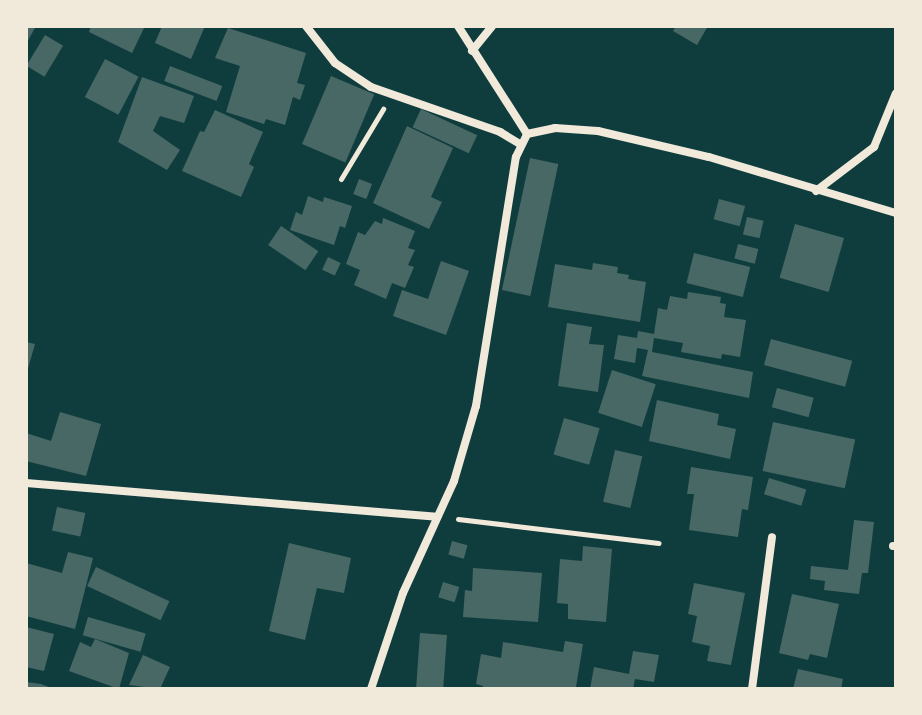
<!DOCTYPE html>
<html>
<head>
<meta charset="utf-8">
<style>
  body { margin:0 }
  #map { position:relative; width:922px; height:715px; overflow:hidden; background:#0f3d3e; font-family:"Public Sans",sans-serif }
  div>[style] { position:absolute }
  .building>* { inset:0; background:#486865; transform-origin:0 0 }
  .path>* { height:5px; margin:-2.5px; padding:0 2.5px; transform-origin:2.5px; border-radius:2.5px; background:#f1e9da }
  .minor>* { height:8px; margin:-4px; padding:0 4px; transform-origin:4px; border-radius:4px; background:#f1e9da }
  span { translate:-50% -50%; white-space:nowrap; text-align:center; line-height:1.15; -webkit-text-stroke:6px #f1e9da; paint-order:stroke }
  .frame { position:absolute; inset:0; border:28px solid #f1e9da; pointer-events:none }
</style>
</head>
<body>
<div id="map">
  <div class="building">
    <i style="clip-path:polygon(26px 26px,36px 26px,26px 44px)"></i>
    <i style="clip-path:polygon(91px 26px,145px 26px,132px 53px,89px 32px)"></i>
    <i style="clip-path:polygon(162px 26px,205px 26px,191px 59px,155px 43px)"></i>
    <i style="clip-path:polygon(676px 26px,708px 26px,697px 45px,673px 31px)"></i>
    <i style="clip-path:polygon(228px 28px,306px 53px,297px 83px,305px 85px,300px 100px,293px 97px,285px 125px,266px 119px,264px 124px,226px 112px,240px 66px,215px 58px)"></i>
    <i style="left:45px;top:35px;width:21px;height:36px;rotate:31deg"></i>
    <i style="left:105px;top:59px;width:38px;height:43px;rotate:28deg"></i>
    <i style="left:170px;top:66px;width:56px;height:16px;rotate:21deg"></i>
    <i style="left:331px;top:76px;width:47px;height:74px;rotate:23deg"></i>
    <i style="clip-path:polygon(142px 77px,194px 96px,184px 123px,160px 116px,153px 131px,180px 150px,167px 170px,118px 142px)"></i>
    <i style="left:421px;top:109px;width:62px;height:20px;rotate:25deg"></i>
    <i style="clip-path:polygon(215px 110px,263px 132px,249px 164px,254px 167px,241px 197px,182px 171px,200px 131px,204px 132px)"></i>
    <i style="clip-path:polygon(407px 126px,453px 148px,431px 197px,442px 202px,429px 229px,373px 203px)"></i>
    <i style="left:530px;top:158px;width:29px;height:135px;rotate:12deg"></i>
    <i style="left:359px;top:179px;width:14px;height:16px;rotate:21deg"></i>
    <i style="clip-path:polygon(308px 196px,323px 202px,324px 197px,352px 206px,345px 228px,340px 226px,334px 245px,290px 230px,296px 212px,302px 215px)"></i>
    <i style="left:719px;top:199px;width:27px;height:21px;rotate:15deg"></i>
    <i style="left:747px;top:217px;width:17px;height:18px;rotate:13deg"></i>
    <i style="clip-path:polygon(383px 218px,415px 231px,408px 248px,415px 250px,408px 265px,414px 267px,405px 288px,392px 283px,386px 299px,354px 285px,360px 270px,346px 264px,358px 232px,365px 235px,375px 221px,382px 224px)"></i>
    <i style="left:795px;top:224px;width:51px;height:56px;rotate:16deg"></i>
    <i style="left:281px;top:226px;width:45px;height:23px;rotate:34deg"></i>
    <i style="left:738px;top:244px;width:21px;height:15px;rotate:14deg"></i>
    <i style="left:694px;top:253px;width:58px;height:31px;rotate:14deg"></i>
    <i style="left:328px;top:257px;width:14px;height:14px;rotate:25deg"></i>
    <i style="clip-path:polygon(441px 261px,469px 271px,446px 335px,393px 316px,402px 290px,428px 299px)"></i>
    <i style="clip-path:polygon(593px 263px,618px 267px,617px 273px,629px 275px,628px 279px,646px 282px,640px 322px,548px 307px,555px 264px,592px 270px)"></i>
    <i style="clip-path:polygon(688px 292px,721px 297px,720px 303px,726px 304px,724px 317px,746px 320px,740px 357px,722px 354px,721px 359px,681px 352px,683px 343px,654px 338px,652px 352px,753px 372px,749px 398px,642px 376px,648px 350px,637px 348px,635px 363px,614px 359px,618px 335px,637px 338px,638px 331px,654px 334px,658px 308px,667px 310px,670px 296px,687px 299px)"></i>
    <i style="clip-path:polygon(567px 323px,592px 327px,589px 344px,604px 345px,598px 392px,558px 386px)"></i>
    <i style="left:771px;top:339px;width:84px;height:27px;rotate:15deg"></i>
    <i style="clip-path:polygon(26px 342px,35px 344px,27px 372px,26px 371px)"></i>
    <i style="left:612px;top:370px;width:46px;height:45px;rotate:18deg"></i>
    <i style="left:777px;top:388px;width:38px;height:20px;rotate:15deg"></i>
    <i style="clip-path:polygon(657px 400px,719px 414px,717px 425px,736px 429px,730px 459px,649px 441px)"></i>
    <i style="clip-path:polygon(60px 412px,101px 424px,86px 476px,26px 461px,26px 433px,51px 441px)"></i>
    <i style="left:564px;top:418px;width:37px;height:38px;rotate:16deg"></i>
    <i style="left:773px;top:422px;width:84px;height:50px;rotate:12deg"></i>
    <i style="left:615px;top:450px;width:28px;height:53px;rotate:13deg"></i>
    <i style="clip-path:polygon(691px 467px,753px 477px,748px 510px,742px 509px,738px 537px,689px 530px,694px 494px,687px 494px)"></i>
    <i style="left:769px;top:478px;width:39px;height:17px;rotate:17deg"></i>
    <i style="left:57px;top:507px;width:29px;height:24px;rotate:12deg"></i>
    <i style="clip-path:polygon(854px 520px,874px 522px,868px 573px,862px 573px,859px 594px,824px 590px,825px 581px,810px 579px,811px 566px,848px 570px)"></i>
    <i style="left:452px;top:541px;width:16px;height:14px;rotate:15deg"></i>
    <i style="clip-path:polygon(289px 543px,351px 558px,344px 593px,317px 588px,305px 640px,269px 631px)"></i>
    <i style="clip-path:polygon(583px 546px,612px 549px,606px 622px,568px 619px,568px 604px,557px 603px,560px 559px,582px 561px)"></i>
    <i style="clip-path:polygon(68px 552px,93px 558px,75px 629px,26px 616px,26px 563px,62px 573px)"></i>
    <i style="left:96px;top:567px;width:81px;height:21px;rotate:25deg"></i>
    <i style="clip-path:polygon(473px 568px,542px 573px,538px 622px,463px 617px,465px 590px,472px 591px)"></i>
    <i style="left:443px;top:582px;width:17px;height:16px;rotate:17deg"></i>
    <i style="clip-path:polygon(694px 583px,745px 593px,731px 665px,707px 661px,710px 646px,692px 642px,697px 616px,688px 614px)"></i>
    <i style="clip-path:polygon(792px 594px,839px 604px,827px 658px,810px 654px,808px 660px,779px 653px)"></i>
    <i style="left:88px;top:617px;width:60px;height:19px;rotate:16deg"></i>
    <i style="clip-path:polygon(26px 627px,54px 634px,44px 671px,26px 667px)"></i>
    <i style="left:420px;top:633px;width:27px;height:56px;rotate:4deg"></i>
    <i style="clip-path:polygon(95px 639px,129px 653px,119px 689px,69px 671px,80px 642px,91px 647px)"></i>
    <i style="clip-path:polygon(565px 641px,583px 644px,576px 687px,483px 689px,483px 686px,476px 684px,481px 654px,501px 658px,503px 642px,563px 652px)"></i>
    <i style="clip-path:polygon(633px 651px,659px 655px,654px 682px,635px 679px,633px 689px,590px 689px,594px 667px,629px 674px)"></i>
    <i style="clip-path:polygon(143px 655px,170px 667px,160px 689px,129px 685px)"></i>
    <i style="clip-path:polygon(798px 669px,843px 679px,841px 689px,793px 689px)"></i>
    <i style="clip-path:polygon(26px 682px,41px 684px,54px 689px,26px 689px)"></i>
  </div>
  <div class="path">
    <i style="left:341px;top:179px;width:82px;rotate:-59deg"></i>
    <i style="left:458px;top:519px;width:202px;rotate:6.8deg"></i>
  </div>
  <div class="minor">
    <i style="left:306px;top:26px;width:47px;rotate:51.9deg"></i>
    <i style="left:335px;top:63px;width:43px;rotate:33.7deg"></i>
    <i style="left:371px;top:87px;width:137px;rotate:19.2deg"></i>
    <i style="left:500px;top:132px;width:23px;rotate:31deg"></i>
    <i style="left:458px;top:26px;width:128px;rotate:57.4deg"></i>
    <i style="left:472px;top:51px;width:32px;rotate:-51deg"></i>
    <i style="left:816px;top:191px;width:73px;rotate:-37.2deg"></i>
    <i style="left:874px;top:147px;width:58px;rotate:-67.8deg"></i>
    <i style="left:26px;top:483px;width:412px;rotate:4.7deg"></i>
    <i style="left:893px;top:546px;width:3px"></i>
    <i style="left:371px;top:689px;width:101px;rotate:-71.6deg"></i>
    <i style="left:403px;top:593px;width:123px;rotate:-65.5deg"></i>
    <i style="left:454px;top:481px;width:78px;rotate:-73.7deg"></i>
    <i style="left:476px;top:406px;width:252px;rotate:-80.9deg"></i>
    <i style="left:516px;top:157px;width:25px;rotate:-64deg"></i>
    <i style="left:527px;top:134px;width:29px;rotate:-12deg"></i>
    <i style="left:555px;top:128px;width:43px;rotate:4deg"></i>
    <i style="left:598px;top:131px;width:114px;rotate:13.2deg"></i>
    <i style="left:709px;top:157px;width:195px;rotate:16.7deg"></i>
    <i style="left:752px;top:689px;width:153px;rotate:-82.5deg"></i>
  </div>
  <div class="frame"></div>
</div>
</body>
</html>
